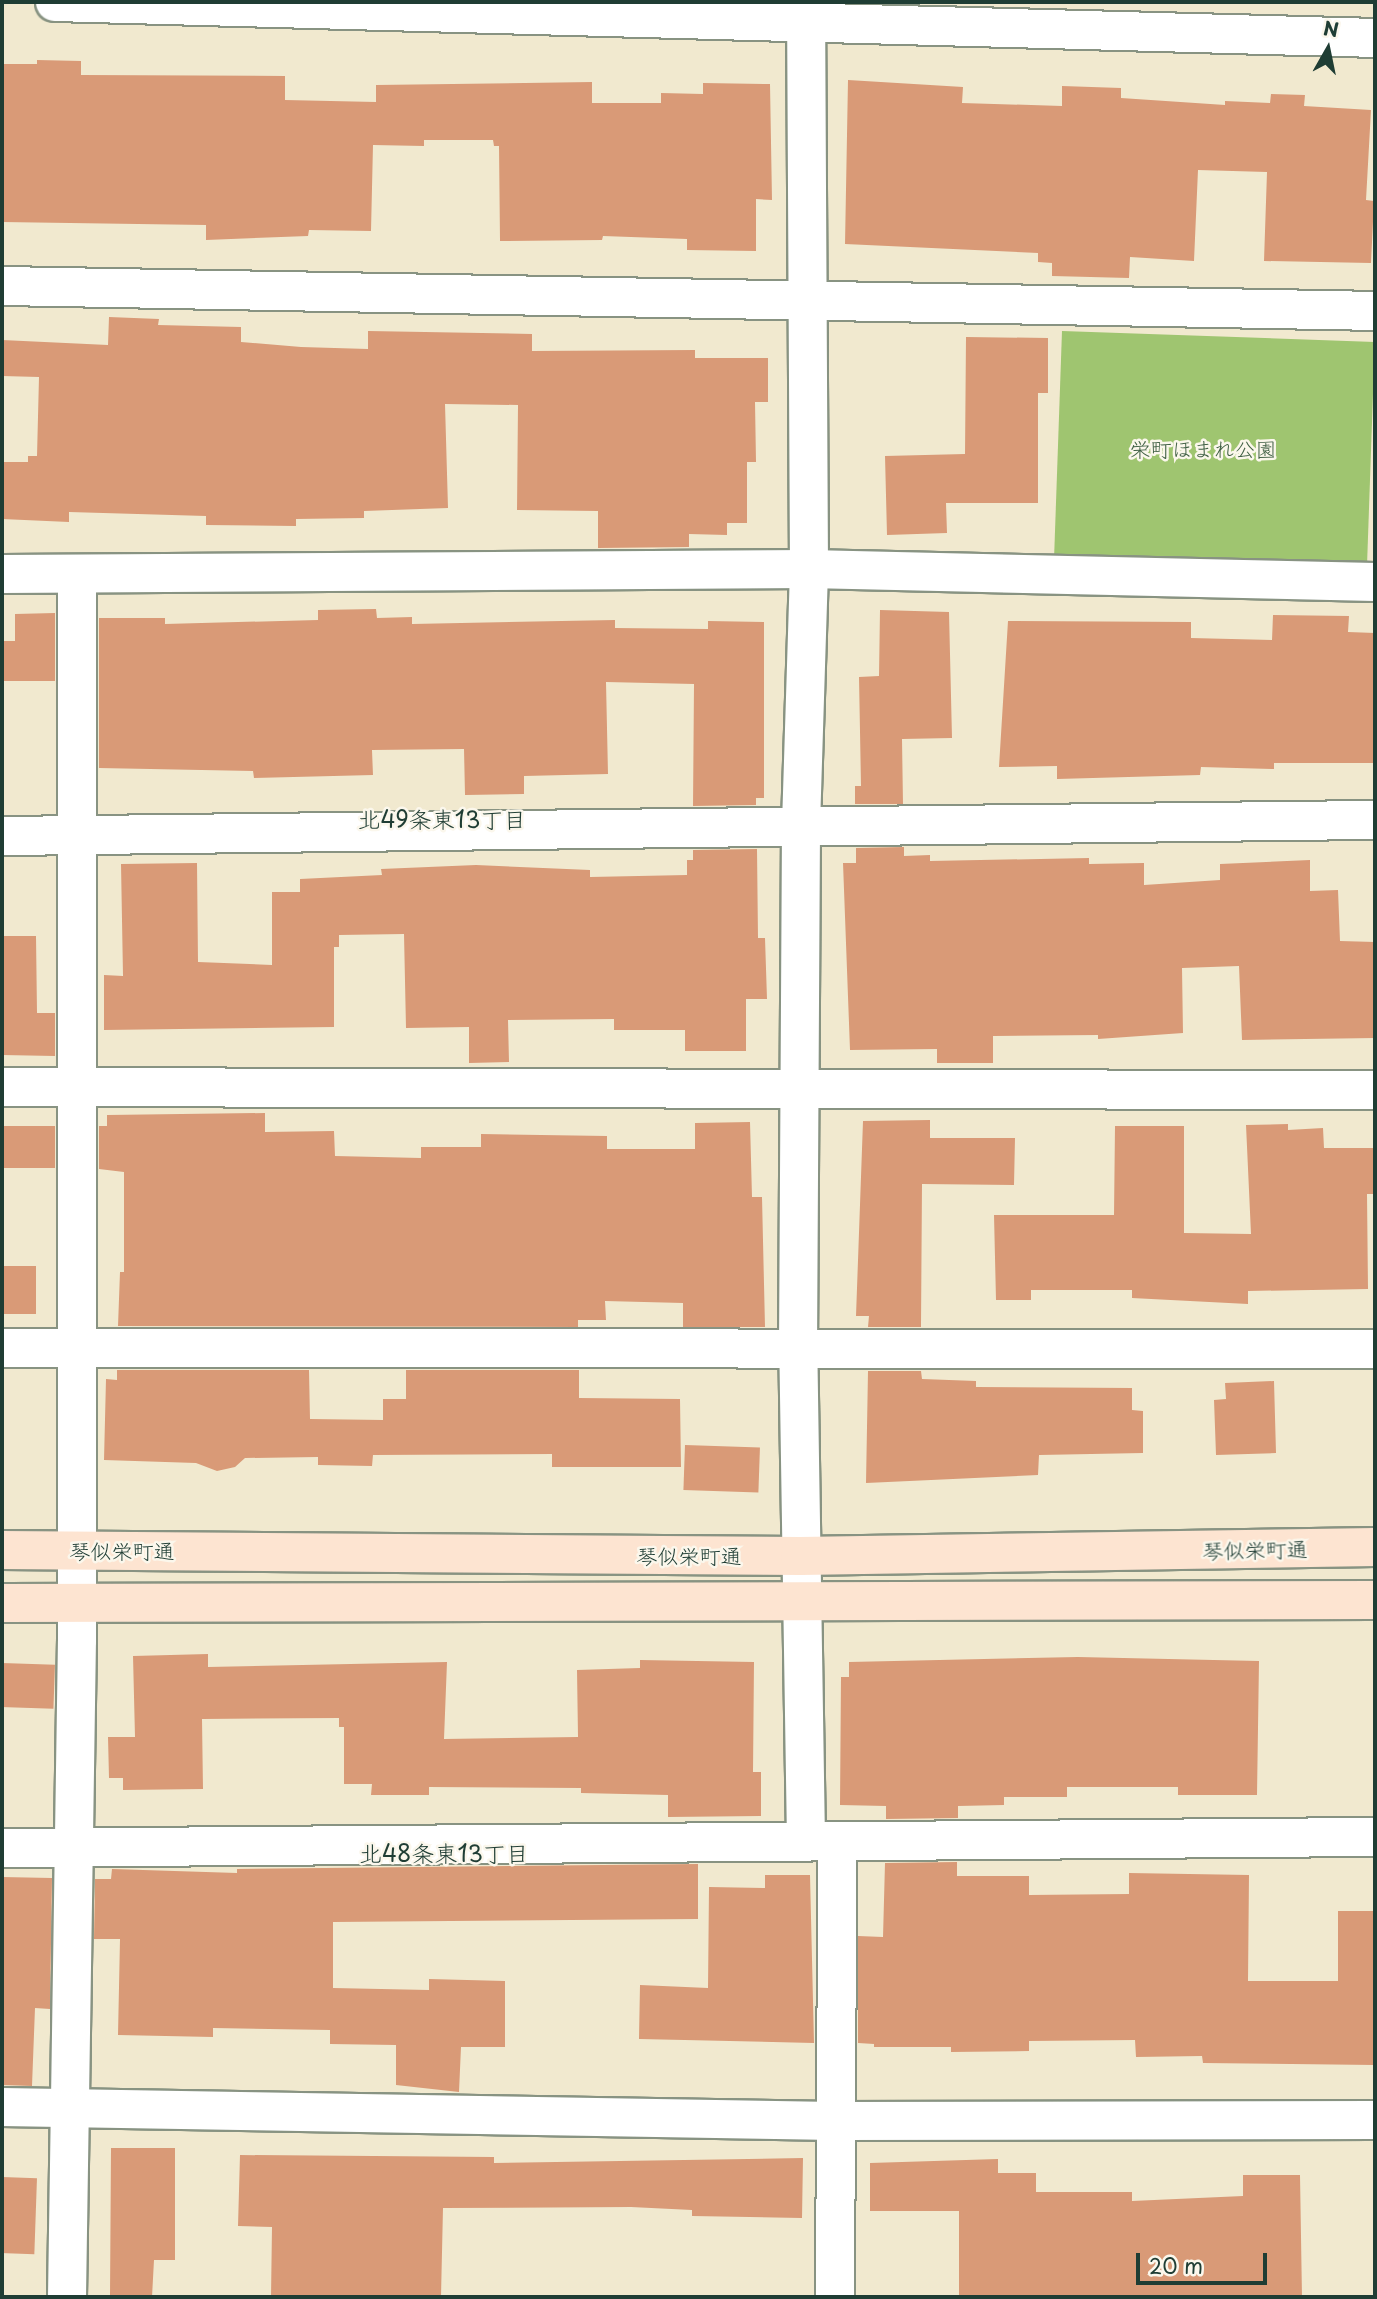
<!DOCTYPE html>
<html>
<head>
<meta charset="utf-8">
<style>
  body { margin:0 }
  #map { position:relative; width:1377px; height:2299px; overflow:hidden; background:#f1e9cf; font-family:"Playpen Sans","Klee One",sans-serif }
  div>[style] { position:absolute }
  .green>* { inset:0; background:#9fc570; transform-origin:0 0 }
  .building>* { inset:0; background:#d99a77; transform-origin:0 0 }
  .roads { filter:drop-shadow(2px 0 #889382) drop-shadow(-2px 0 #889382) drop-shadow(0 2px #889382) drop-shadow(0 -2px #889382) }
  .street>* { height:38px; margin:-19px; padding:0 19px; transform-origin:19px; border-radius:19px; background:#fff }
  .secondary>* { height:38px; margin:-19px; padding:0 19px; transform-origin:19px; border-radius:19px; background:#fde4d1 }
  span { translate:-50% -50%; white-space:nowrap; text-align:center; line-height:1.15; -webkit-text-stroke:5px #fbf7ec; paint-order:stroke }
  .park-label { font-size:21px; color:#3f5f43 }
  .street-label { font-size:21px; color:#1f3d34 }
  .neighbourhood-label { font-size:23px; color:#1f3d34 }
  .frame { position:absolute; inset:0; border:4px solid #1f3d34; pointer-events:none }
  .north { position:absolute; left:1293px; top:14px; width:70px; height:70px; -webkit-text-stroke:5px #fbf7ec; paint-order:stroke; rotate:9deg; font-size:19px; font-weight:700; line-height:28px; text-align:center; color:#1f3d34 }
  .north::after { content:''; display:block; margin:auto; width:24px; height:32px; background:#1f3d34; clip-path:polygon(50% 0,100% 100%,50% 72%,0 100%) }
  .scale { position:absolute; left:1136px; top:2253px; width:131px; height:32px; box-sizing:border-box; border:4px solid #1f3d34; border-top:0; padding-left:9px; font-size:21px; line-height:24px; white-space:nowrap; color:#1f3d34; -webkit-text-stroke:5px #fbf7ec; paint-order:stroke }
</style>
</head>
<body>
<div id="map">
  <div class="green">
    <i style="left:1062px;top:331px;width:313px;height:228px;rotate:2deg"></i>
  </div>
  <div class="building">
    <i style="clip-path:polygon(37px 60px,81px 61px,81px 75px,285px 76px,285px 100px,376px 102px,376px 85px,592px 82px,592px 103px,661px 103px,661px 93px,703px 94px,703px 83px,770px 84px,772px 200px,756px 199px,756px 251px,687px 250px,687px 239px,603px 236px,602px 240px,500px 241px,499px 146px,494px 146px,493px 140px,424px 140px,424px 146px,373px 145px,371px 231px,309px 230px,308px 236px,206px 240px,206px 225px,2px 222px,2px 64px,37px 64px)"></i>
    <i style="clip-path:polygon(848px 80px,963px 87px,962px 103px,1062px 106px,1062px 86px,1121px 88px,1121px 98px,1225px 105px,1225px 101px,1270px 103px,1271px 94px,1305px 95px,1304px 106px,1371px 110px,1366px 200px,1374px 201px,1371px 263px,1264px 261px,1267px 172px,1198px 170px,1194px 261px,1130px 257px,1129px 278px,1052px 276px,1052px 263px,1038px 262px,1038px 253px,845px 244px)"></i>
    <i style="clip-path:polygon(109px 317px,159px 319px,158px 325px,241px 327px,241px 342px,301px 347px,368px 349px,368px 331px,532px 334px,532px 351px,695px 350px,695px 358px,768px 358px,768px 402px,755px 402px,756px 462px,747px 462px,747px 523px,727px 523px,727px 535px,689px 534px,689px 547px,598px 548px,598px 511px,517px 510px,518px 405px,445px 404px,448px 508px,364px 511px,364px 518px,296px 519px,296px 526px,206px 525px,206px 516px,69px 512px,69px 522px,2px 519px,2px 462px,28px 462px,28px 456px,37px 456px,39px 377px,2px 376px,2px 340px,108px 345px)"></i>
    <i style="clip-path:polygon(966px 337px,1048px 338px,1048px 393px,1038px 393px,1038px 503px,946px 503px,947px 533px,887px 535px,885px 456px,965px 454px)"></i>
    <i style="clip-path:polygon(376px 609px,377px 618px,412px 617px,412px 624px,615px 620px,615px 628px,708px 629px,708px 621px,764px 622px,764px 798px,756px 798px,756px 805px,693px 806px,694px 684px,606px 682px,608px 774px,524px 776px,524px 794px,465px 795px,464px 749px,372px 750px,373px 775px,254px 778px,253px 771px,99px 768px,99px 618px,165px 618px,165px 624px,318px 620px,318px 610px)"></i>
    <i style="clip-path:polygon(880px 610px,949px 612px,952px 738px,902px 739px,903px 804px,855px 804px,855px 786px,861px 786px,859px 677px,879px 676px)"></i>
    <i style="clip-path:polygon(55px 613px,55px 681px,2px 681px,2px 641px,15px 641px,15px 614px)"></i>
    <i style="clip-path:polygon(1273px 615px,1349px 616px,1348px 632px,1375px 633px,1375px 763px,1274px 763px,1274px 769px,1201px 767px,1200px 775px,1057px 779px,1057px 766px,999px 767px,1008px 621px,1191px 622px,1191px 638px,1272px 640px)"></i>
    <i style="clip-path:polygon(904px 847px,904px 856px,930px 855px,930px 861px,1089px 858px,1089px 864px,1144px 863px,1144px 885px,1220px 880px,1220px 864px,1310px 860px,1310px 891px,1338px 890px,1340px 941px,1375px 942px,1375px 1038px,1242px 1040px,1239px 966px,1182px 968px,1183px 1033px,1098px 1039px,1098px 1035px,993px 1036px,993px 1063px,937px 1063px,937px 1049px,850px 1050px,843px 863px,856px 863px,856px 848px)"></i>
    <i style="clip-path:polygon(757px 849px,758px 938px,765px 938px,767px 999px,746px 999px,746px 1051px,685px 1051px,685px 1030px,614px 1030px,614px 1019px,508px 1020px,509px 1062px,469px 1063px,469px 1027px,406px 1028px,404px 934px,339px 935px,339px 947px,334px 947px,334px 1027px,104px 1030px,104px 975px,123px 976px,121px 864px,197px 863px,198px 962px,272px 965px,272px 892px,300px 892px,300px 879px,382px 875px,381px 869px,476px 865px,590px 870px,590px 877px,687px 875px,687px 860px,693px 860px,693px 850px)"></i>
    <i style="clip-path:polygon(2px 936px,36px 936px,37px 1013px,55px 1013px,55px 1056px,2px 1055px)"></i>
    <i style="clip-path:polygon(265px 1113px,265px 1132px,334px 1131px,335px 1156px,421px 1158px,421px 1147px,481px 1147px,481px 1134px,607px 1136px,607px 1149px,695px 1149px,695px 1123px,750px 1122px,752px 1197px,762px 1197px,765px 1327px,683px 1327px,683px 1303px,605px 1301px,606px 1320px,578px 1320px,578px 1327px,118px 1326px,120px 1272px,124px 1272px,124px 1172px,99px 1169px,99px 1126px,107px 1126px,107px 1115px)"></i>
    <i style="clip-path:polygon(930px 1120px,930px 1138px,1015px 1138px,1014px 1185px,922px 1184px,921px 1327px,868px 1327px,869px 1316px,856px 1316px,863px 1121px)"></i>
    <i style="clip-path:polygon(1288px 1124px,1288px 1130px,1323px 1128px,1324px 1148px,1373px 1148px,1374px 1194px,1367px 1194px,1368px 1289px,1248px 1291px,1248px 1304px,1132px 1298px,1132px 1290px,1031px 1290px,1031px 1300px,996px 1300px,994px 1215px,1114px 1215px,1115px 1126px,1184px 1126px,1184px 1233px,1251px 1234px,1246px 1125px)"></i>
    <i style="left:2px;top:1126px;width:53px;height:42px"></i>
    <i style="left:2px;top:1266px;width:34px;height:48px"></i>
    <i style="clip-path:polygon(117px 1370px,309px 1370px,310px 1419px,383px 1420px,383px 1399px,406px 1399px,406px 1370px,579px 1370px,579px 1398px,680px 1399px,681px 1467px,552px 1467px,552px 1454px,373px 1455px,372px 1466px,318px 1465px,318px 1457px,245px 1458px,235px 1467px,217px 1471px,196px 1463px,104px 1460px,106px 1379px,117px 1380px)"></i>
    <i style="clip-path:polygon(868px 1371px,921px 1371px,922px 1379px,976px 1381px,976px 1387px,1132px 1388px,1132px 1410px,1143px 1411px,1143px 1453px,1039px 1455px,1038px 1475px,866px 1483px)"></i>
    <i style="clip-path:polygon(1274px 1381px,1276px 1453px,1216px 1455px,1214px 1400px,1226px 1399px,1225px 1383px)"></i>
    <i style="left:685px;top:1445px;width:75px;height:45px;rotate:2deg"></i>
    <i style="clip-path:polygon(208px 1654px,208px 1667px,447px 1662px,444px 1739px,578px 1737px,577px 1670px,640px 1668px,640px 1660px,754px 1662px,753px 1772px,761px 1772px,761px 1816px,668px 1817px,668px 1795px,581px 1793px,581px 1788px,429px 1787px,429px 1795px,371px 1795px,372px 1784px,344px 1784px,344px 1727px,339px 1727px,339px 1718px,202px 1719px,203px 1789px,123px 1790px,123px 1778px,109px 1778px,108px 1737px,135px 1737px,133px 1656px)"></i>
    <i style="clip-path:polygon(1078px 1657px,1259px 1661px,1257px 1795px,1178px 1795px,1178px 1787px,1067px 1787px,1067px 1797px,1004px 1797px,1004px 1805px,958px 1806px,958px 1818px,886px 1819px,886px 1806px,840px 1805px,841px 1677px,849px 1677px,849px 1662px)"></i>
    <i style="left:2px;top:1663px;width:53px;height:44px;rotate:2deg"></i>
    <i style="clip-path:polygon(957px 1862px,957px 1876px,1029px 1876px,1029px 1895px,1129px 1894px,1129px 1873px,1249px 1875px,1248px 1981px,1338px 1981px,1338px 1911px,1375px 1911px,1375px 2065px,1203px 2063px,1202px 2056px,1136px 2057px,1135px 2040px,1029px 2041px,1029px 2051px,951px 2052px,951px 2047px,874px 2047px,874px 2044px,858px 2043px,858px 1936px,883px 1937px,885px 1863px)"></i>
    <i style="clip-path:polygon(698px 1864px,698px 1919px,333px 1922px,333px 1988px,429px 1990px,429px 1979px,505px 1981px,505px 2047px,461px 2047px,459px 2092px,396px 2085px,396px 2045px,330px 2044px,330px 2030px,213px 2028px,213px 2037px,118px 2035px,120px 1939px,94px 1939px,95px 1879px,111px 1879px,112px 1869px,237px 1873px,237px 1869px)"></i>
    <i style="clip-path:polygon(765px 1875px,810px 1875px,814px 2043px,639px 2039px,640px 1985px,708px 1988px,709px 1887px,765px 1888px)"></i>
    <i style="clip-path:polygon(2px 1877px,52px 1878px,50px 2009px,35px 2008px,32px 2086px,2px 2085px)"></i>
    <i style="clip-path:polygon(111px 2148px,175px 2148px,175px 2260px,154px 2260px,152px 2297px,110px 2297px)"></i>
    <i style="clip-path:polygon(240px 2155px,494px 2157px,494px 2163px,803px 2158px,802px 2218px,692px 2216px,692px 2210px,631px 2207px,443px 2208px,441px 2297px,271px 2297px,272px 2227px,238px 2226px)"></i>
    <i style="clip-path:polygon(998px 2159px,998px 2173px,1036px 2173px,1036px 2192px,1132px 2192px,1132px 2201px,1243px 2196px,1243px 2175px,1300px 2175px,1302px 2297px,959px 2297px,959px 2211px,870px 2211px,870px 2163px)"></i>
    <i style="left:2px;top:2177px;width:35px;height:76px;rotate:2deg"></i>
  </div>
  <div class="roads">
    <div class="street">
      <i style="left:55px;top:2px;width:1320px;rotate:1.56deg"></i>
      <i style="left:2px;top:286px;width:1373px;rotate:1.04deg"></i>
      <i style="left:2px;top:574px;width:807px;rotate:-0.35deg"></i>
      <i style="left:809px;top:569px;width:566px;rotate:1.32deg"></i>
      <i style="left:2px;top:836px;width:1373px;rotate:-0.67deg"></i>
      <i style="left:2px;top:1087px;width:1373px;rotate:0.13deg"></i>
      <i style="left:2px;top:1348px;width:1373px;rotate:0.04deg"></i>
      <i style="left:806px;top:1841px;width:492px;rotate:-90.9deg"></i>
      <i style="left:798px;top:1349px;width:524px;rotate:-89.67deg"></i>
      <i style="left:801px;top:825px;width:256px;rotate:-88.2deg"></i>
      <i style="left:809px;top:569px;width:567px;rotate:-90.3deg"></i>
      <i style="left:2px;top:1848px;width:1373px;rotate:-0.46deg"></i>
      <i style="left:2px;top:2107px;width:833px;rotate:0.96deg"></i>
      <i style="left:835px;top:2121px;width:540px;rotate:-0.11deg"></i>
      <i style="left:67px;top:2297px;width:657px;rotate:-89.13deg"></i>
      <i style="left:77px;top:1640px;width:1066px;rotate:-90deg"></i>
      <i style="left:835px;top:2297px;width:456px;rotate:-89.7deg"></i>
    </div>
    <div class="secondary">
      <i style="left:2px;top:1550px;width:798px;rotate:0.43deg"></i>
      <i style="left:800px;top:1556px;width:575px;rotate:-0.9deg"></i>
      <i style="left:2px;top:1603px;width:1373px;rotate:-0.13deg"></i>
    </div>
  </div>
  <div class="park-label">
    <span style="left:1203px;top:448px">栄町ほまれ公園</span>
  </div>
  <div class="street-label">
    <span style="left:1255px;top:1549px;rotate:-1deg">琴似栄町通</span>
    <span style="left:122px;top:1550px">琴似栄町通</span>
    <span style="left:689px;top:1555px">琴似栄町通</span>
  </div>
  <div class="neighbourhood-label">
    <span style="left:442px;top:819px">北49条東13丁目</span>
    <span style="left:444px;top:1853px">北48条東13丁目</span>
  </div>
  <div class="frame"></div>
  <div class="north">N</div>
  <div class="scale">20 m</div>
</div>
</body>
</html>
